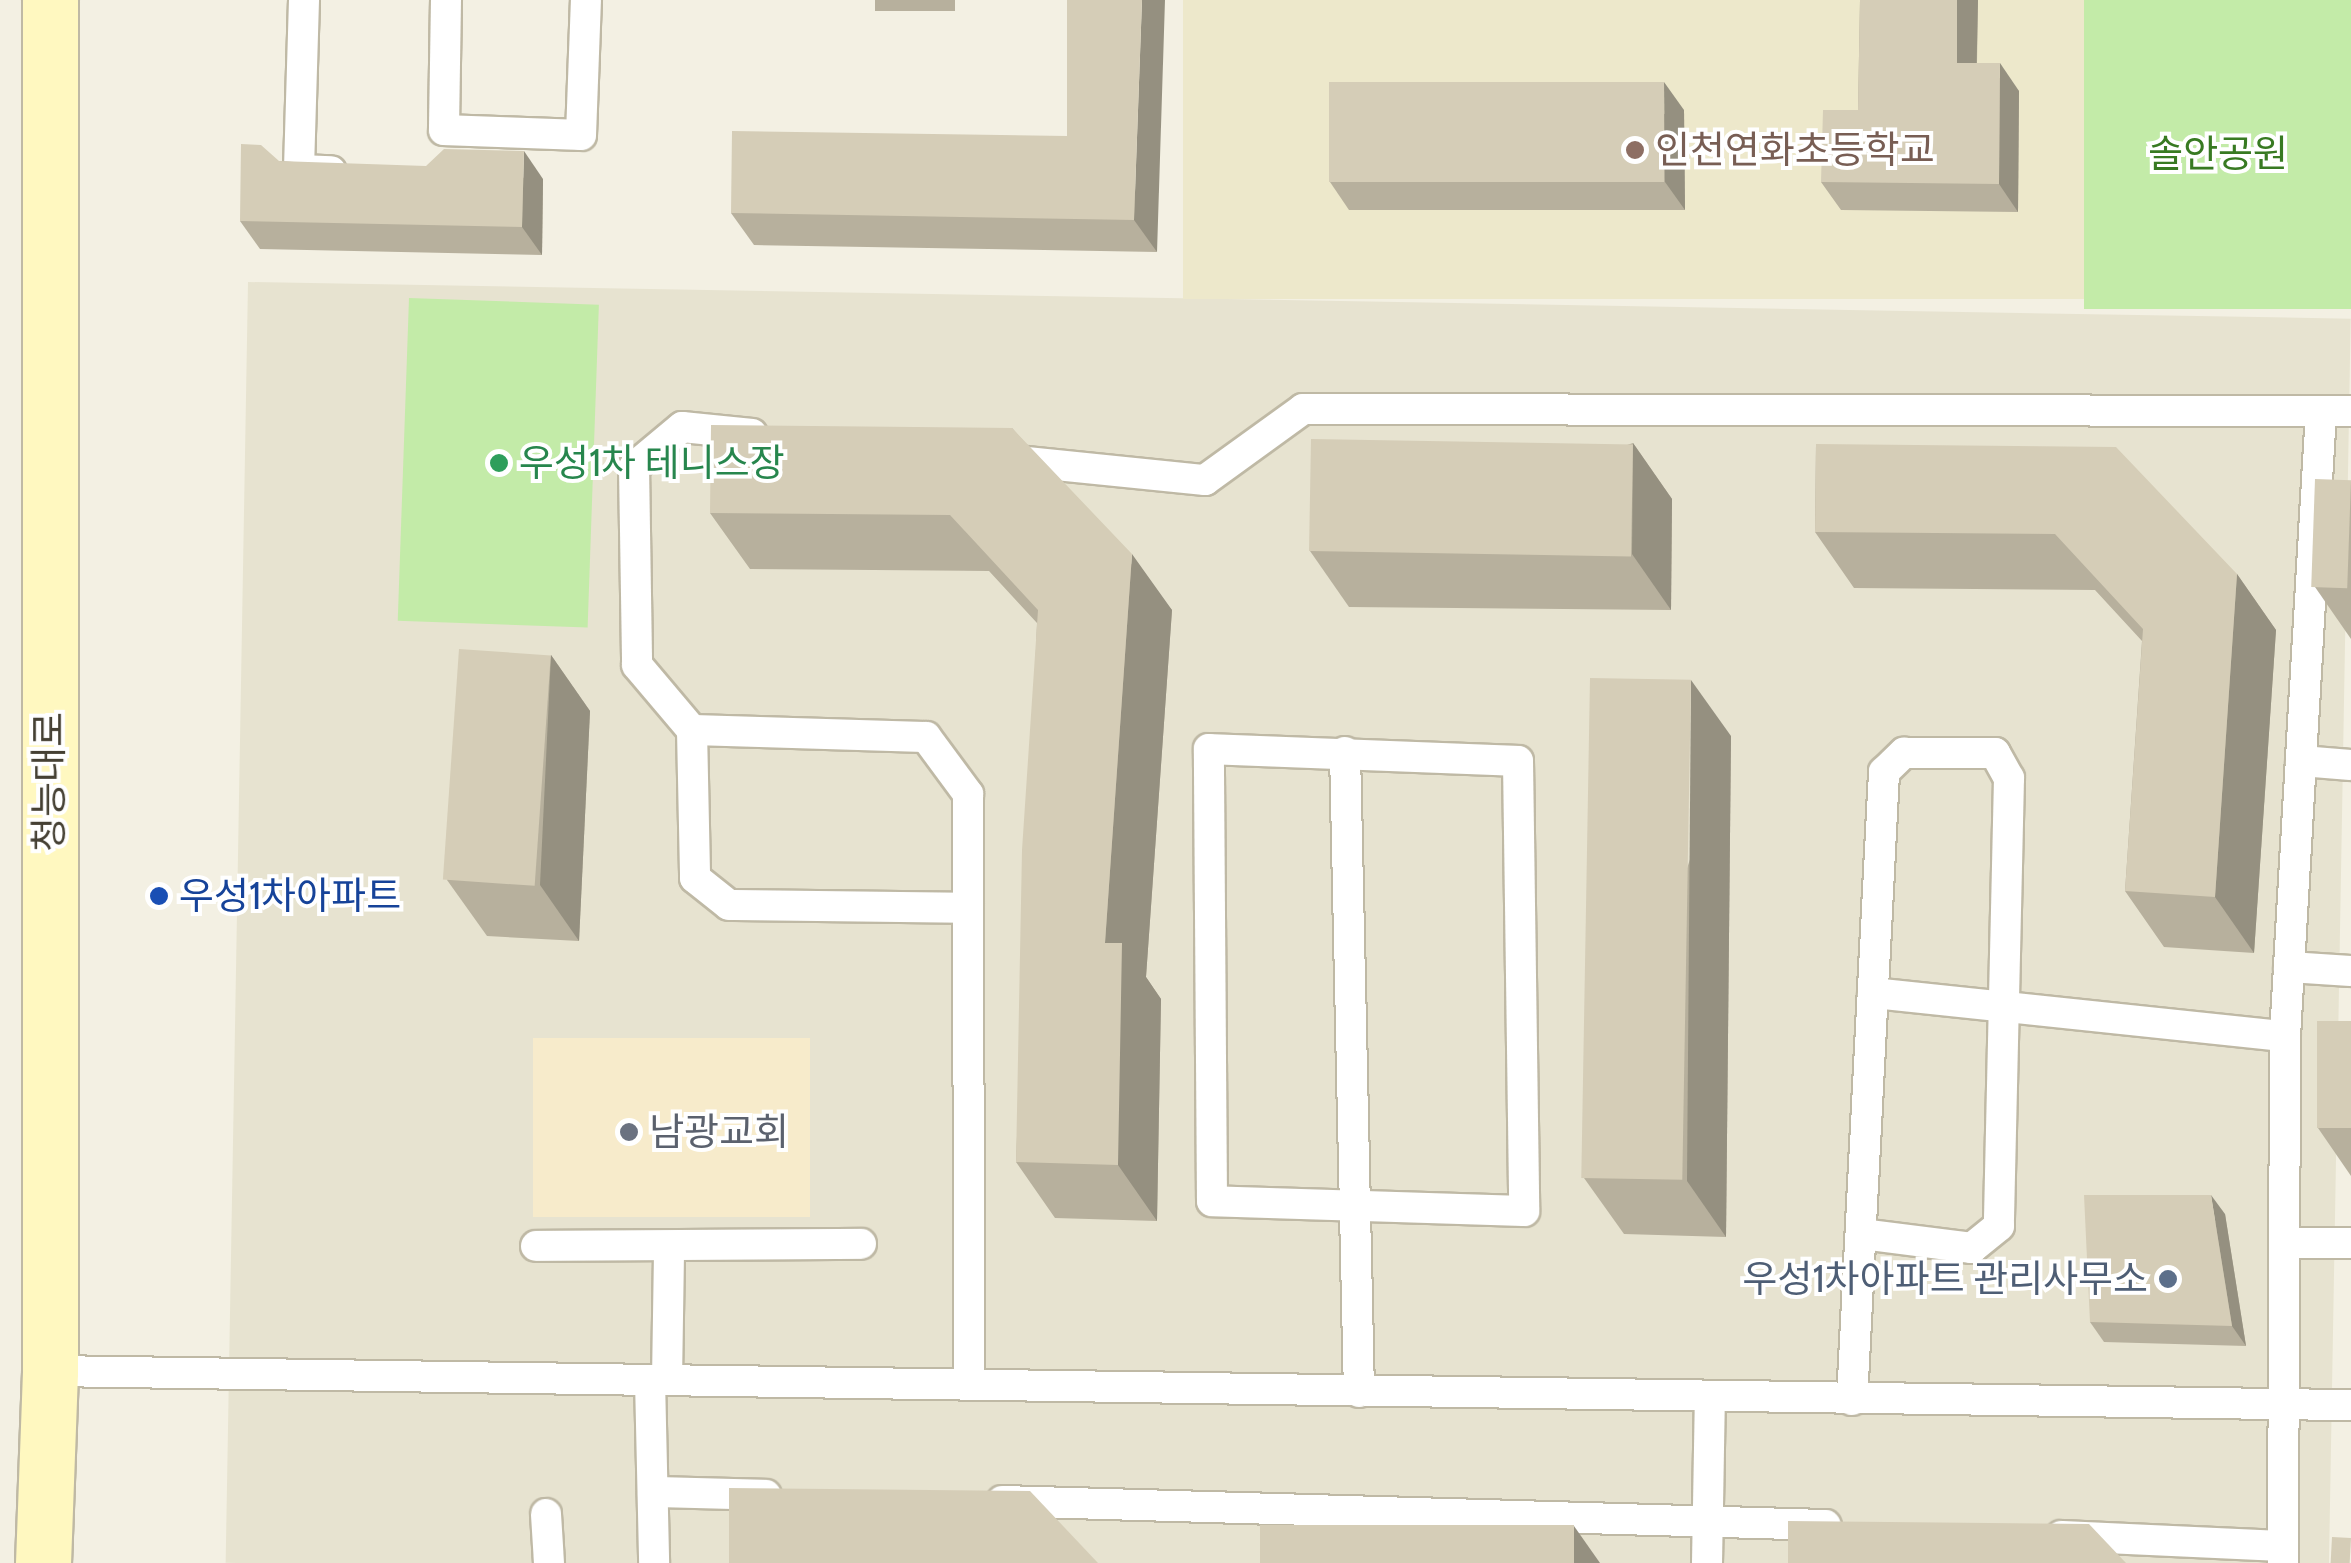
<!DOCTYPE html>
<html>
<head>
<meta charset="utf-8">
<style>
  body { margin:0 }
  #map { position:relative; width:2351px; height:1563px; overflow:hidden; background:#f3f0e3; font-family:Cabin,"Noto Sans KR",sans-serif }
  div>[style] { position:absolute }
  .residential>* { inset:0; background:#e7e3d0; transform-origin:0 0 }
  .commercial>* { inset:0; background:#f7ebcb; transform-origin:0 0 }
  .education>* { inset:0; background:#ede8cb; transform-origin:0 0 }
  .green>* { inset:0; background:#c3eba8; transform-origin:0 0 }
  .roads { filter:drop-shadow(2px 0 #bfb9a5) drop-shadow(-2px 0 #bfb9a5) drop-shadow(0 2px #bfb9a5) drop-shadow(0 -2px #bfb9a5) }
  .lane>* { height:30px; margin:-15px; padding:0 15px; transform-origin:15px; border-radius:15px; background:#fff }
  .secondary>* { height:55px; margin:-27.5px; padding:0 27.5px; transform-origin:27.5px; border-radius:27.5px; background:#fff8c0 }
  .wall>* { inset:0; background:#b7b09d; transform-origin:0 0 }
  .shaded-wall>* { inset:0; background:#959080 }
  .building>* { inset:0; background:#d5cdb7; transform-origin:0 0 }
  .dots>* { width:28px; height:28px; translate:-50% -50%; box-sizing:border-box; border:5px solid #fff; border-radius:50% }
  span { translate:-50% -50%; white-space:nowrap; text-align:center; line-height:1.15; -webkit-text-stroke:8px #fff; paint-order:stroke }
  .education-label { font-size:38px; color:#785e54 }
  .left { translate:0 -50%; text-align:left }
  .park-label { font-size:38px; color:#387a22 }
  .leisure-label { font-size:38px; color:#27864d }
  .street-label { font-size:38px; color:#454033 }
  .transit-label { font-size:38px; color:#164399 }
  .worship-label { font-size:38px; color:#5b616d }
  .service-label { font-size:38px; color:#4e5e75 }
  .right { translate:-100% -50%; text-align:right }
</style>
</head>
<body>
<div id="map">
  <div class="residential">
    <i style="left:248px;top:282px;width:2103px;height:1281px;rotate:1deg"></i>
  </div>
  <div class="commercial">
    <i style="left:533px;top:1038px;width:277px;height:179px"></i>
  </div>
  <div class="education">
    <i style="left:1183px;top:0;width:901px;height:299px"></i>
  </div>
  <div class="green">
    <i style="left:2084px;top:0;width:267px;height:309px"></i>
    <i style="left:409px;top:298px;width:190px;height:323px;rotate:2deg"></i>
  </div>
  <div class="roads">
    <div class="lane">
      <i style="left:304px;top:0;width:170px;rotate:91.7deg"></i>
      <i style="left:299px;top:170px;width:32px;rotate:2deg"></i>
      <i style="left:446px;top:0;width:130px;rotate:90.9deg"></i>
      <i style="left:444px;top:130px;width:137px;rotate:2.1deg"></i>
      <i style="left:581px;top:135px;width:135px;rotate:-87.9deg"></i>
      <i style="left:752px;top:434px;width:70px;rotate:-174.3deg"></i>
      <i style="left:682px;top:427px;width:62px;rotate:140.2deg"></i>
      <i style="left:634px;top:467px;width:198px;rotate:89.1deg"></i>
      <i style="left:637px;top:665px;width:85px;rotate:49.8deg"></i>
      <i style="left:692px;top:730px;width:234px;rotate:1.7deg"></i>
      <i style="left:926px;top:737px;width:71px;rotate:53.6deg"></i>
      <i style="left:968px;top:794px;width:591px;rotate:89.9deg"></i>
      <i style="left:1007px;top:460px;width:199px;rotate:5.8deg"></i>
      <i style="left:1205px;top:480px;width:121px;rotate:-35.9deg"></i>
      <i style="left:1303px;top:409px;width:1048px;rotate:0.11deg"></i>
      <i style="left:692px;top:730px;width:148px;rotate:88.8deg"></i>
      <i style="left:695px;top:878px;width:43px;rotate:38.5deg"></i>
      <i style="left:729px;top:905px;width:239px;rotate:0.7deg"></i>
      <i style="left:1209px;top:749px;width:309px;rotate:2.2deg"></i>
      <i style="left:1518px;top:761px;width:450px;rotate:89.2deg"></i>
      <i style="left:1524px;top:1211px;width:312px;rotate:-178.2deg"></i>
      <i style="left:1212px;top:1201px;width:452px;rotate:-90.4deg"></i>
      <i style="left:1345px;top:752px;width:640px;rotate:88.75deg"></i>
      <i style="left:2301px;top:761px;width:50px;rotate:4.6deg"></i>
      <i style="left:2289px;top:967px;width:62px;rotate:3.7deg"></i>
      <i style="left:1873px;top:993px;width:414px;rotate:6deg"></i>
      <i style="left:2285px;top:1243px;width:66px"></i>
      <i style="left:536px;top:1246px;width:325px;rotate:-0.4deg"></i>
      <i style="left:50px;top:1371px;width:2301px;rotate:0.85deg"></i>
      <i style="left:650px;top:1380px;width:183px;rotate:88.7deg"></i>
      <i style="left:667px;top:1380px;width:131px;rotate:-89.1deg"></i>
      <i style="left:1852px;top:1400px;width:629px;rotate:-87.08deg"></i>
      <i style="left:1884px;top:772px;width:28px;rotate:-44deg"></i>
      <i style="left:1904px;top:753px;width:91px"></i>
      <i style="left:1995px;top:753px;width:29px;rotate:61deg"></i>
      <i style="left:2009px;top:778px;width:448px;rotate:91.3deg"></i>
      <i style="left:1999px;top:1226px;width:35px;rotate:141deg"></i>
      <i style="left:1972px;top:1248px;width:112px;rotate:-172.8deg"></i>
      <i style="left:653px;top:1492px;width:113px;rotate:1.5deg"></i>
      <i style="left:1002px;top:1501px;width:824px;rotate:1.67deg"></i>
      <i style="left:546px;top:1514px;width:49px;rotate:86.5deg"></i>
      <i style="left:2061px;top:1536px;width:222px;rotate:2.6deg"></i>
      <i style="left:1707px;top:1563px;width:166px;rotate:-89deg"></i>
      <i style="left:2283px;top:1563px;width:527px;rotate:-89.78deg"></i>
      <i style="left:2285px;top:1036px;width:625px;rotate:-86.7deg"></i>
    </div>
    <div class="secondary">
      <i style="left:43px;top:1563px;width:192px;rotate:-87.9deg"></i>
      <i style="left:50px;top:1371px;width:1371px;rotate:-90deg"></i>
    </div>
  </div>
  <div class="wall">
    <i style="left:875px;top:0;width:80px;height:11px"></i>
    <i style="clip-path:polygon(1067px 0,1157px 252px,754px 245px,731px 213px,1067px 136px)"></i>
    <i style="clip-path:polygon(1860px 0,1978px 0,1977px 63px,2019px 91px,2018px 212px,1841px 210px,1821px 182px,1858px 110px)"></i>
    <i style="clip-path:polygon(1684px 110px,1685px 210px,1349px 210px,1330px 182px)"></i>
    <i style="clip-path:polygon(279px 161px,543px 179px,542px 255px,260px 249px,240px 221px)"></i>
    <i style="clip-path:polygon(1012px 428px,1172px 610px,1146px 977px,1161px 999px,1157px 1221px,1055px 1218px,1016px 1162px,1037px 623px,989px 571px,750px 569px,710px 513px)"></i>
    <i style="clip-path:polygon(1633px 443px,1672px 499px,1671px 610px,1349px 607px,1310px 551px)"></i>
    <i style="clip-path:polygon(1816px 444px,2237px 574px,2276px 630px,2254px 953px,2164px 947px,2125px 891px,2142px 641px,2095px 590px,1854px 588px,1815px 532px)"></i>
    <i style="clip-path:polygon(2351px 480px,2351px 639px,2315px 587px)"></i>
    <i style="clip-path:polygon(551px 655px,590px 711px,579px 941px,487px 936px,447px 880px)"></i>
    <i style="clip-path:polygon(1731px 736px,1726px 1237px,1624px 1234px,1584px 1178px)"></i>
    <i style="clip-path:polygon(2351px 1021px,2351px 1176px,2318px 1128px)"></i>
    <i style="clip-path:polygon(2225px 1214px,2246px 1346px,2104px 1342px,2090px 1322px)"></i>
  </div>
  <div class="shaded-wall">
    <i style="clip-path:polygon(1142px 0,1165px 0,1157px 252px,1134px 220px)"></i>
    <i style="clip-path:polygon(1957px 0,1978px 0,1976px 91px,1957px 63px)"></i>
    <i style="clip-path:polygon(2000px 63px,2019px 91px,2018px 212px,1999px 184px)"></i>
    <i style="clip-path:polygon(1664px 82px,1684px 110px,1685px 210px,1665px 182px)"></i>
    <i style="clip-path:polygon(524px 151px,543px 179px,542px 255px,522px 227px)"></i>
    <i style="clip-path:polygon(1633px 443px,1672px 499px,1671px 610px,1632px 554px)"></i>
    <i style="clip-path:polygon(1132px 554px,1172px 610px,1146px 977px,1161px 999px,1157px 1221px,1118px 1165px,1105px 943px)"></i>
    <i style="clip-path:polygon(2237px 574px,2276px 630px,2254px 953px,2215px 897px)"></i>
    <i style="clip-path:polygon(551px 655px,590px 711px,579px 941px,540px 885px)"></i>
    <i style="clip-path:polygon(1691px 680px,1731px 736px,1726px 1237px,1687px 1181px)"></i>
    <i style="clip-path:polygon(2211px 1195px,2225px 1214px,2246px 1346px,2232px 1326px)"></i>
    <i style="clip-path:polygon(1574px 1526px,1600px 1563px,1574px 1563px)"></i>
  </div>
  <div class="building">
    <i style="clip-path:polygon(1067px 0,1142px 0,1134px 220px,731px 213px,732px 131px,1067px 136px)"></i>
    <i style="clip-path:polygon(1860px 0,1957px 0,1957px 63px,2000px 63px,1999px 184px,1821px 182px,1823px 110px,1858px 110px)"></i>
    <i style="left:1329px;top:82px;width:335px;height:100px"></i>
    <i style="clip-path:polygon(241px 144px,261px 145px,279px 161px,426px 166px,444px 149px,524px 151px,522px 227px,240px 221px)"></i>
    <i style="clip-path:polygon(711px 425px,1012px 428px,1132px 554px,1105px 943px,1122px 943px,1118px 1165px,1016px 1162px,1022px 850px,1038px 610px,950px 515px,710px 513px)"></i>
    <i style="left:1311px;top:439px;width:322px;height:112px;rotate:1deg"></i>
    <i style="clip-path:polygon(1816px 444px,2116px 447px,2237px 574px,2215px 897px,2125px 891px,2143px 629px,2055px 534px,1815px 532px)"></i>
    <i style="left:2315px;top:479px;width:36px;height:108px;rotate:2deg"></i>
    <i style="left:459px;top:649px;width:92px;height:231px;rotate:4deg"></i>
    <i style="left:1590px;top:678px;width:101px;height:500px;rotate:1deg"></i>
    <i style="left:2317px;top:1021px;width:34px;height:107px"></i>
    <i style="clip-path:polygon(2084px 1195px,2211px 1195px,2232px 1326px,2090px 1322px)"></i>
    <i style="clip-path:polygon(729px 1488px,1030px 1491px,1098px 1563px,729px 1563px)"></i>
    <i style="clip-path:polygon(1788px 1521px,2089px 1524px,2126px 1563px,1788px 1563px)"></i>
    <i style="left:1260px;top:1525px;width:314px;height:38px"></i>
    <i style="left:2332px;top:1537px;width:19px;height:26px;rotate:3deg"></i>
  </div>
  <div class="dots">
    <i style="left:1635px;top:150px;background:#8d6e63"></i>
    <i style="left:499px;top:463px;background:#2e9e5b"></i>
    <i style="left:159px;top:896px;background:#1a4fb4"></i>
    <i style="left:629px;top:1132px;background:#6b7280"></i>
    <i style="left:2168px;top:1279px;background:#5c6f8a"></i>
  </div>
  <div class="education-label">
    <span class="left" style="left:1655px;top:150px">인천연화초등학교</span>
  </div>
  <div class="park-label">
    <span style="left:2218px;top:154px">솔안공원</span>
  </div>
  <div class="leisure-label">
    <span class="left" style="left:519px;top:463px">우성1차 테니스장</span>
  </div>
  <div class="street-label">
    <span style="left:49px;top:782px;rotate:-90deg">청능대로</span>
  </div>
  <div class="transit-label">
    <span class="left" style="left:179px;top:896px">우성1차아파트</span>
  </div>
  <div class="worship-label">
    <span class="left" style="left:649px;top:1132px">남광교회</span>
  </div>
  <div class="service-label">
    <span class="right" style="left:2148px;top:1279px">우성1차아파트 관리사무소</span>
  </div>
</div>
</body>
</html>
